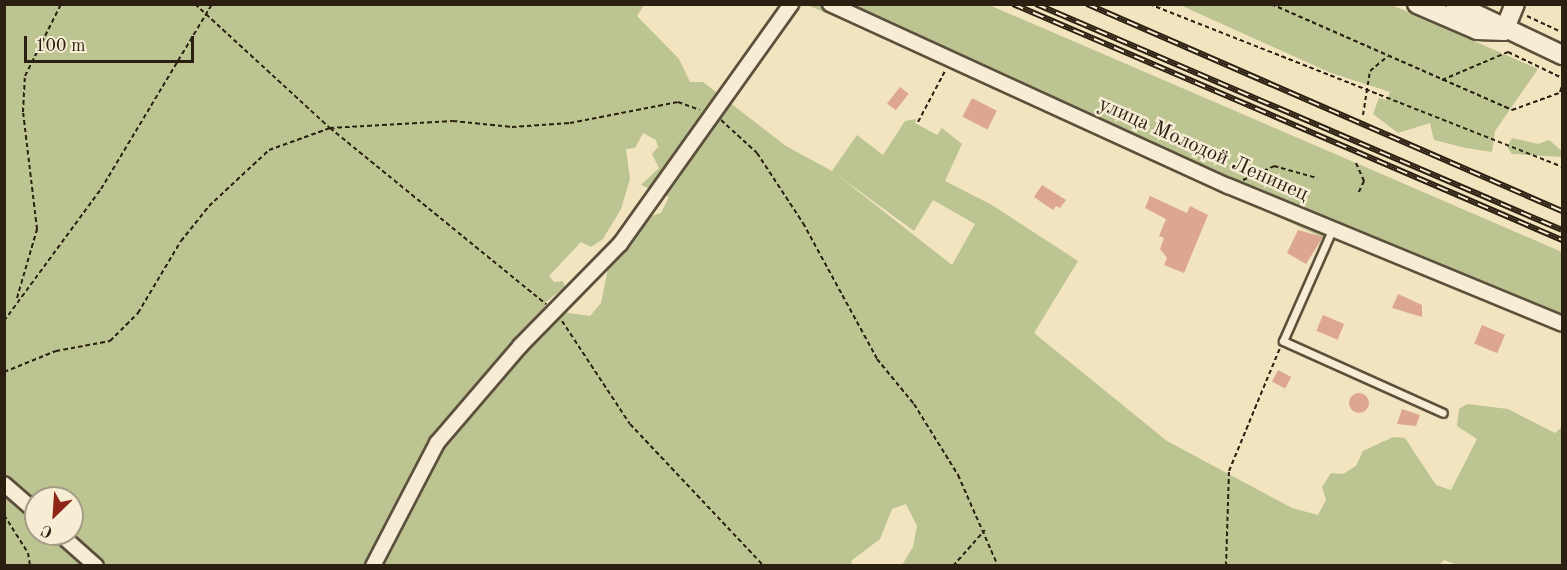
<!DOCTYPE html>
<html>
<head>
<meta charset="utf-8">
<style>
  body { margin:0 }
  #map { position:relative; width:1567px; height:570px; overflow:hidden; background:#f2e4bf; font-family:"Old Standard TT",serif }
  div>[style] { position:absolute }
  .green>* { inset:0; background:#bcc491 }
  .building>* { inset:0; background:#dca78e; transform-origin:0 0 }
  .round { border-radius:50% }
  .path>* { height:2px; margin-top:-1px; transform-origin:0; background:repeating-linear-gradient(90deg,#2a1f10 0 4.5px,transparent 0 7.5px) }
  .roads { filter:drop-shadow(2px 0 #5c503c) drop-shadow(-2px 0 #5c503c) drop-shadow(0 2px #5c503c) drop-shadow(0 -2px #5c503c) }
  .service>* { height:7px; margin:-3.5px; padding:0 3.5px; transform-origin:3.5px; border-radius:3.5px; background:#f7edd5 }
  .minor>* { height:14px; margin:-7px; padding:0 7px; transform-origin:7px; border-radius:7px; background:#f7edd5 }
  .secondary>* { height:18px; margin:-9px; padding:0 9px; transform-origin:9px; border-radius:9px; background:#f7edd5 }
  .rail>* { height:6px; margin-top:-3px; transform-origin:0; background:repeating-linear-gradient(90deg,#f7edd5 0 11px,#2a1f10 0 22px); box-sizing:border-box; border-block:2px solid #2a1f10 }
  span { translate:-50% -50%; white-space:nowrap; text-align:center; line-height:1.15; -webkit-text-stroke:5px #f7edd5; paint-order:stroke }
  .street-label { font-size:21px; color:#2a1f10 }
  .frame { position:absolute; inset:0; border:6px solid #2a1f10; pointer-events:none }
  .north { position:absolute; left:24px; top:486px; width:60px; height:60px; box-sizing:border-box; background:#f7edd5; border:2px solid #a59b86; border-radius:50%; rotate:205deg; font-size:16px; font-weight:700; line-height:24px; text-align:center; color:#2a1f10 }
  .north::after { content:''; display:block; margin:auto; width:21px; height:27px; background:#8f2418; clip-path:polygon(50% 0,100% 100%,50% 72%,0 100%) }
  .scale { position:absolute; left:24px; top:36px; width:170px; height:27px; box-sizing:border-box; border:3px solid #2a1f10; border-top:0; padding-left:8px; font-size:18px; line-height:21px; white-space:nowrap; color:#2a1f10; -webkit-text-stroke:4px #f7edd5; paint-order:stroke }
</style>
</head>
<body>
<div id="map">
  <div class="green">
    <i style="clip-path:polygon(evenodd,5px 5px,644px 5px,637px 16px,679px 59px,690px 82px,703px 82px,786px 146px,832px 171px,857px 135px,883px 155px,905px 121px,916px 119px,915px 123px,937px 135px,942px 128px,962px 144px,945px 181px,992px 205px,1078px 261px,1034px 333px,1167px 441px,1292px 508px,1318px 515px,1326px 500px,1322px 487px,1331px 473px,1343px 474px,1356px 466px,1363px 451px,1393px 437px,1405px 438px,1436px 485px,1451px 490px,1477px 439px,1457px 426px,1459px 409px,1467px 404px,1508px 409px,1555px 433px,1562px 427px,1562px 565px,1458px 565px,1444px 560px,1438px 566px,902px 565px,913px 547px,917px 526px,906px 504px,892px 509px,880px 539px,851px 561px,853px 565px,101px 565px,66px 534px,72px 534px,72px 498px,36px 498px,36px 507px,5px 479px,5px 5px,643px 133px,656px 140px,658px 147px,652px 154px,659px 168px,641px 185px,669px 197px,661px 213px,648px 217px,609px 263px,601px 303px,590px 316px,562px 312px,538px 319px,547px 301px,565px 287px,563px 281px,554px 282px,549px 276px,581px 242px,591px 247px,603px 239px,621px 209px,630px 179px,626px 149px,635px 148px,643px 133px,5px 5px,836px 174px,914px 231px,933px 200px,975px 224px,952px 265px,836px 174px)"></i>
    <i style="clip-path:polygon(807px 5px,989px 5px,1356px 163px,1562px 252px,1562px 331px,1338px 239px,1332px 242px,952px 65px)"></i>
    <i style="clip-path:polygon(1180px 5px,1392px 5px,1538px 69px,1495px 131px,1492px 152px,1466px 148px,1434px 140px,1430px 123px,1398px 133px,1373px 114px,1379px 98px,1387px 100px,1390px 92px,1331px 73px)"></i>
    <i style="clip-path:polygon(1512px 138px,1538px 144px,1549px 140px,1562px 151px,1562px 157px,1512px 154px,1507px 147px)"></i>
    <i style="clip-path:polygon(4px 493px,36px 521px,36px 534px,51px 534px,86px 565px,5px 565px)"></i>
  </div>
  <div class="building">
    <i style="left:900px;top:87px;width:11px;height:21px;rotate:38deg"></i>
    <i style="left:972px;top:98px;width:28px;height:21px;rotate:27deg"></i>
    <i style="clip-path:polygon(1042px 185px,1066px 200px,1060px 208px,1056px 206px,1053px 210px,1034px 197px)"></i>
    <i style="clip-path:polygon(1150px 196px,1187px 213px,1190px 206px,1208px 215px,1184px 273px,1164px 265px,1167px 258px,1160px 249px,1164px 238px,1159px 236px,1166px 219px,1145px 208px)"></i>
    <i style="clip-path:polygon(1298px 230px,1323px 237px,1306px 264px,1287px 253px)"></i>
    <i style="clip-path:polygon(1398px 294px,1422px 305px,1422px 317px,1392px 308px)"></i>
    <i style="left:1323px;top:315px;width:23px;height:17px;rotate:23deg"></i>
    <i style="left:1482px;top:325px;width:25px;height:20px;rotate:23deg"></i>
    <i style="left:1278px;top:370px;width:15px;height:13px;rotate:28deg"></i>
    <i class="round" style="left:1349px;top:393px;width:20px;height:20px"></i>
    <i style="clip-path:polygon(1402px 409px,1420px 415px,1416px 426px,1397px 424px)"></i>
  </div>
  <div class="path">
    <i style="left:195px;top:4px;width:183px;rotate:42.6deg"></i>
    <i style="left:330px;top:128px;width:279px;rotate:39.2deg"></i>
    <i style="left:1149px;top:4px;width:444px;rotate:21.5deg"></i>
    <i style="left:1271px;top:4px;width:263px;rotate:23.7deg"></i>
    <i style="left:1512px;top:110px;width:53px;rotate:-19.8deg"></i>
    <i style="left:1527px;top:16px;width:38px;rotate:25deg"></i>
    <i style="left:1442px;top:80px;width:72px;rotate:-23deg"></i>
    <i style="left:1508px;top:52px;width:60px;rotate:25.7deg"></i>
    <i style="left:1560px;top:92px;width:6px;rotate:-72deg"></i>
    <i style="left:1363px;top:115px;width:45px;rotate:-81deg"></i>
    <i style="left:1370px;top:71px;width:23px;rotate:-40deg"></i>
    <i style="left:721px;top:120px;width:49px;rotate:42.5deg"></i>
    <i style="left:757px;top:153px;width:84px;rotate:56.7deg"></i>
    <i style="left:803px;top:223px;width:155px;rotate:61.4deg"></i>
    <i style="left:877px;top:359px;width:58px;rotate:50.6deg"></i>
    <i style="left:914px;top:404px;width:84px;rotate:58.2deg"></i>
    <i style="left:958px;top:475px;width:99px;rotate:66.3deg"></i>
    <i style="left:918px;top:122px;width:58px;rotate:-62.1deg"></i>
    <i style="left:1356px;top:163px;width:20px;rotate:66deg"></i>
    <i style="left:1364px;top:181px;width:14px;rotate:115deg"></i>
    <i style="left:1243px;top:180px;width:34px;rotate:-24deg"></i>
    <i style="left:1274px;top:166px;width:45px;rotate:15.6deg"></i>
    <i style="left:17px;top:298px;width:72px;rotate:-73.8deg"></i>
    <i style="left:37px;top:229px;width:118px;rotate:-96.8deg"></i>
    <i style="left:23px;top:112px;width:36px;rotate:-87deg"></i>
    <i style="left:25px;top:76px;width:80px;rotate:-63.4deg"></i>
    <i style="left:4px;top:321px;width:164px;rotate:-53.7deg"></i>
    <i style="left:101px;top:189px;width:216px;rotate:-59deg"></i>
    <i style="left:562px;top:321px;width:123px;rotate:56.6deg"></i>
    <i style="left:630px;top:424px;width:195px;rotate:46.7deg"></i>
    <i style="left:4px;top:372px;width:56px;rotate:-22deg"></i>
    <i style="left:56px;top:351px;width:55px;rotate:-10.5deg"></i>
    <i style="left:110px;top:341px;width:40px;rotate:-45deg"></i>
    <i style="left:138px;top:313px;width:84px;rotate:-59.2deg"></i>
    <i style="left:181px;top:241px;width:45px;rotate:-51.3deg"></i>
    <i style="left:209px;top:206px;width:82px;rotate:-43deg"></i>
    <i style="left:269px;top:150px;width:65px;rotate:-19.8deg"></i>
    <i style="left:330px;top:128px;width:123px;rotate:-3.3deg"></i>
    <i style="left:453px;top:121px;width:59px;rotate:5.8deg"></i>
    <i style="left:512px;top:127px;width:58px;rotate:-3.9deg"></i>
    <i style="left:570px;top:123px;width:110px;rotate:-11deg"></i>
    <i style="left:678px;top:102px;width:23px;rotate:20deg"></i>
    <i style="left:4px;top:515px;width:45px;rotate:57.7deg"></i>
    <i style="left:28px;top:553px;width:13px;rotate:81deg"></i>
    <i style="left:953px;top:566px;width:48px;rotate:-48.4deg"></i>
    <i style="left:1226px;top:566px;width:95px;rotate:-88.2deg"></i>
    <i style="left:1229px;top:471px;width:133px;rotate:-67.5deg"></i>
  </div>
  <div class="roads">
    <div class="service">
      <i style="left:1332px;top:230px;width:121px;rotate:113.8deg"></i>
      <i style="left:1283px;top:341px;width:175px;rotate:24.2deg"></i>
    </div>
    <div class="minor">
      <i style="left:830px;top:4px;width:438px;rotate:24.6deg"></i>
      <i style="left:1228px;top:186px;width:361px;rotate:22.4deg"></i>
      <i style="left:4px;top:484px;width:43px;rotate:41.2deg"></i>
      <i style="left:60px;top:534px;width:48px;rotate:41.6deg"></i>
      <i style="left:373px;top:566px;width:139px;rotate:-62.5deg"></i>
      <i style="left:437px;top:443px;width:128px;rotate:-49.4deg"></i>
      <i style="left:520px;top:346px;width:143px;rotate:-45.6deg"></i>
      <i style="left:620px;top:244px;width:295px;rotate:-54.5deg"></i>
    </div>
    <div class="secondary">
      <i style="left:1417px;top:4px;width:65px;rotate:23.4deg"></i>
      <i style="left:1477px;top:30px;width:27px;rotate:2deg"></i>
      <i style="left:1455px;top:4px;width:119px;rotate:25.5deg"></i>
      <i style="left:1504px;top:31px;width:29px;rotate:-68deg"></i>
    </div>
  </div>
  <div class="rail">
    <i style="left:1013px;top:4px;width:598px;rotate:23.26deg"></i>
    <i style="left:1036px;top:4px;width:572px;rotate:23.25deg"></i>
    <i style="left:1087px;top:4px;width:518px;rotate:23.55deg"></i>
  </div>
  <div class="street-label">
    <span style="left:1203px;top:150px;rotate:24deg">улица Молодой Ленинец</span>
  </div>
  <div class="frame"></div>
  <div class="north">С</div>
  <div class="scale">100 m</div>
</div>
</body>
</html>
